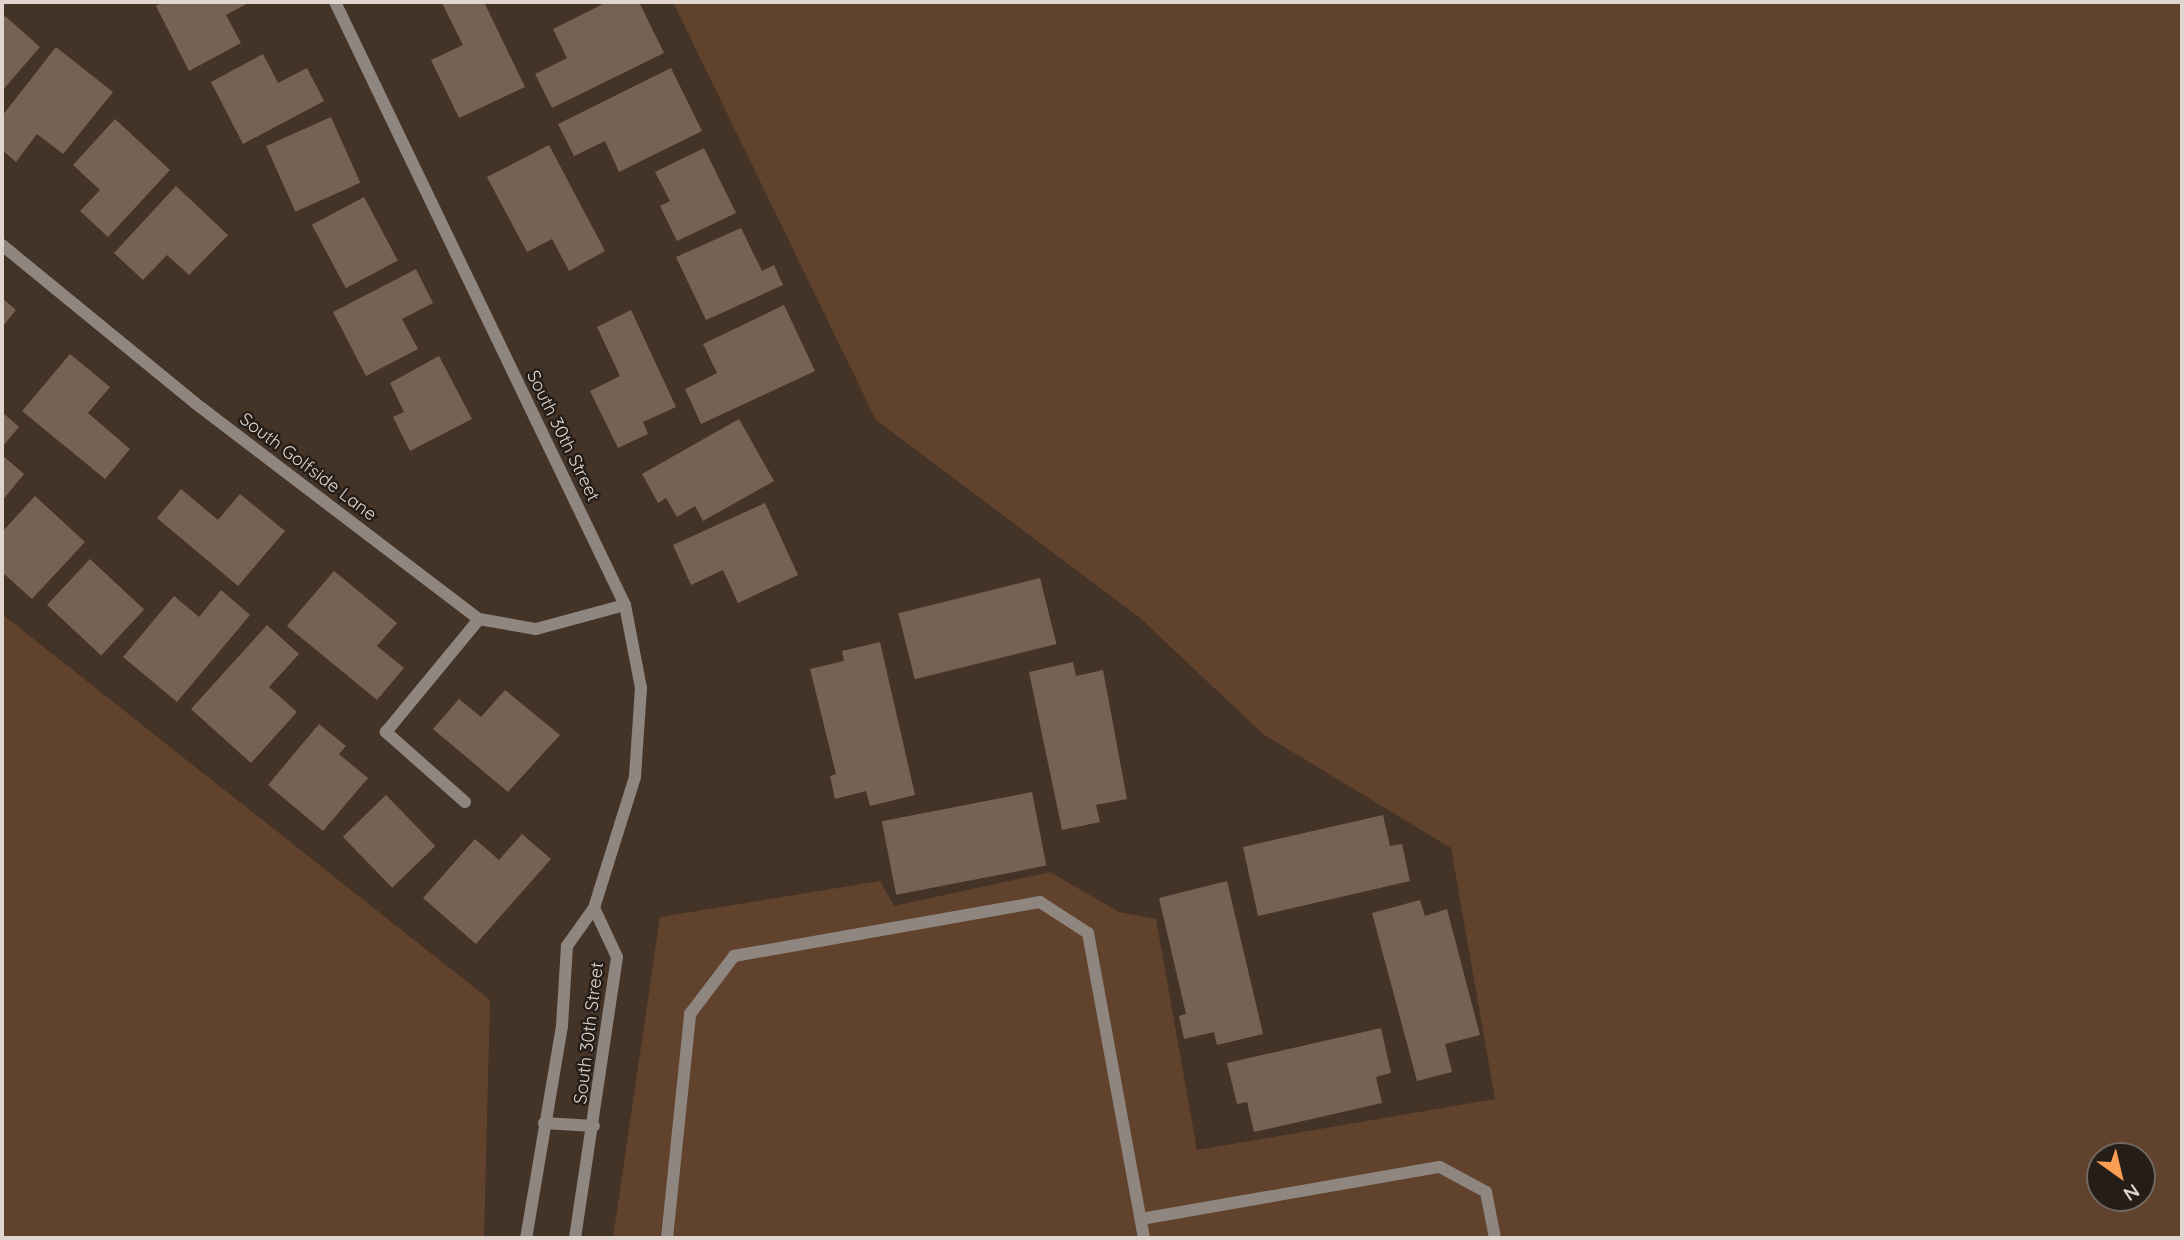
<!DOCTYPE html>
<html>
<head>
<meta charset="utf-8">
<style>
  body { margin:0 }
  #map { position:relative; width:2184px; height:1240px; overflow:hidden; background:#443327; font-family:Quicksand,sans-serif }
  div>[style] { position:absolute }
  .green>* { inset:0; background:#61422c }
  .building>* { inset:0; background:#766255; transform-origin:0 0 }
  .minor>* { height:12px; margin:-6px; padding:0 6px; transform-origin:6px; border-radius:6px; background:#8f8680 }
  span { translate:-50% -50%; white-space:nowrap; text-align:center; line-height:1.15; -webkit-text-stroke:5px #251d18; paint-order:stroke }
  .street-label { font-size:18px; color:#e1d6cf }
  .frame { position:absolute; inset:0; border:4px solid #e1d6cf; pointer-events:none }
  .north { position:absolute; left:2086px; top:1142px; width:70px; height:70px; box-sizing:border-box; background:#251d18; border:2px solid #706761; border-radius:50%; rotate:146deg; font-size:19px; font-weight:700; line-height:28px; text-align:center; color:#e1d6cf }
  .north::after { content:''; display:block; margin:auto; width:24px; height:32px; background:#fc9d54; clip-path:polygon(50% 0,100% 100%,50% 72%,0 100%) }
</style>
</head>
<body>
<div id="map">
  <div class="green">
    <i style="clip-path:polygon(evenodd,673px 2px,2182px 2px,2182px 1238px,613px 1238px,660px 917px,880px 881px,894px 906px,1050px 872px,1119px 912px,1156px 919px,1197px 1150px,1495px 1099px,1451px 848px,1263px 734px,1139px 617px,876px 420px,673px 2px,2100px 1156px,2142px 1156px,2142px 1198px,2100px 1198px,2100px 1156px)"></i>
    <i style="clip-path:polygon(2px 614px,490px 1000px,484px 1238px,2px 1238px)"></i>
  </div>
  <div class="building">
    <i style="clip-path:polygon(164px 2px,250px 2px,226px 15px,241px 43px,189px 71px,156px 6px)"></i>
    <i style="clip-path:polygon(484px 2px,525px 87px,459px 118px,431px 60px,463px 45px,442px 3px)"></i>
    <i style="clip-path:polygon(607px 2px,639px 2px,664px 53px,552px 108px,535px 74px,567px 58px,553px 29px)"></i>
    <i style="clip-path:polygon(5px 16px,40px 47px,2px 91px,2px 20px)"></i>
    <i style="clip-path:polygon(56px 47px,113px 92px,63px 154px,37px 134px,16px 162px,2px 150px,2px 116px)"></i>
    <i style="clip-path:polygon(263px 54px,278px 83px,307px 68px,324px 101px,243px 144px,211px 82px)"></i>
    <i style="clip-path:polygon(671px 68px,702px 131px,619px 172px,605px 141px,574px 156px,558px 124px)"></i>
    <i style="left:331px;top:117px;width:72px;height:71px;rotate:66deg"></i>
    <i style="clip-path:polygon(115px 119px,170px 170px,108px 237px,80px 211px,100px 190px,73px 165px)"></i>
    <i style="clip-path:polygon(549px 145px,605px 251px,569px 271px,552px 239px,527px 252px,487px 177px)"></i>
    <i style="clip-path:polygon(704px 148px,736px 213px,677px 241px,660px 206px,670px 201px,655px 172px)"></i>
    <i style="clip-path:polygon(176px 186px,228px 235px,189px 275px,167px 255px,143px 280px,114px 253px)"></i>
    <i style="left:364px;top:197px;width:72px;height:59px;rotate:62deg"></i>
    <i style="clip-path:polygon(741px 228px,762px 271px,774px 265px,783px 285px,706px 320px,676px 257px)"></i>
    <i style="clip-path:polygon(416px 269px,433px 303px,402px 319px,418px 349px,366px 376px,333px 312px)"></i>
    <i style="clip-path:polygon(2px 298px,16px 310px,2px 327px)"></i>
    <i style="clip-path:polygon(784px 305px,815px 371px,701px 424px,685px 389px,717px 373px,703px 344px)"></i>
    <i style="clip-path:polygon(631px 310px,676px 407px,643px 422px,648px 434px,618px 448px,590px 391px,620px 376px,597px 327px)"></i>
    <i style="clip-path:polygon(70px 354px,110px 387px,88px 413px,130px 449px,105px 479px,22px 411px)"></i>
    <i style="clip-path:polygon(439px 356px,472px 419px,410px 451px,393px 417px,404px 412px,390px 383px)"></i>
    <i style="clip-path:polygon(2px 412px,19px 427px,2px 447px)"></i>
    <i style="clip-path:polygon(739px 419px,774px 481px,703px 521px,695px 506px,677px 517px,666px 498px,658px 503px,642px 474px)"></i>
    <i style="clip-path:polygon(2px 455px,24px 474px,2px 501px)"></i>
    <i style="clip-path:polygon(181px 489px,218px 520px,240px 494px,285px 531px,238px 586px,157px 518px)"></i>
    <i style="clip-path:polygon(35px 496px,85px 542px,32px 599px,2px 572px,2px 532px)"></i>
    <i style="clip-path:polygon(765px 503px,798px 575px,738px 603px,723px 570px,691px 585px,673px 545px)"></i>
    <i style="left:90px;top:559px;width:74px;height:63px;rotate:43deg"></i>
    <i style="clip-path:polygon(334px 571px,397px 623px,377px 646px,404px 668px,377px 700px,287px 626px)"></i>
    <i style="left:1040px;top:578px;width:68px;height:146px;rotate:76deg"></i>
    <i style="clip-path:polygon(221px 590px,250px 615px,177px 702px,123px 657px,174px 596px,199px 617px)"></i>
    <i style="clip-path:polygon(267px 625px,299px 654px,269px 687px,297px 712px,251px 763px,191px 709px)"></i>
    <i style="clip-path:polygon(880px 642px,915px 795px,870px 806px,866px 791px,835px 799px,830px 776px,836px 774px,810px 669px,844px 661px,842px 651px)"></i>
    <i style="clip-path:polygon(1073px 662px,1076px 676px,1103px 670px,1127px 799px,1096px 805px,1100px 822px,1062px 830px,1029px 672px)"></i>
    <i style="clip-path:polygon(505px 690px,560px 735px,508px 792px,433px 729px,459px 699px,481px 717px)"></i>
    <i style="clip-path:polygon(319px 724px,346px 746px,339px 754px,368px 778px,323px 831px,268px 785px)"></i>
    <i style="left:1032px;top:792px;width:75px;height:153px;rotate:79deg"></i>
    <i style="left:386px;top:795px;width:71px;height:60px;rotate:46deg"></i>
    <i style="clip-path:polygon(1383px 815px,1390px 846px,1402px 844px,1410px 881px,1258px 916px,1243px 847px)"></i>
    <i style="clip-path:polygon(522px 834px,551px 859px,476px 944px,423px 898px,475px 839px,499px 860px)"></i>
    <i style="clip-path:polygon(1227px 881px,1263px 1034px,1217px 1045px,1214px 1032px,1184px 1039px,1179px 1016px,1186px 1014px,1159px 898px)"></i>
    <i style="clip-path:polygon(1420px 900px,1425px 916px,1447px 909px,1480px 1035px,1445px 1044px,1452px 1072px,1417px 1081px,1372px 913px)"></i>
    <i style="clip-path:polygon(1381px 1028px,1391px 1073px,1376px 1077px,1382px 1103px,1254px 1132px,1247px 1102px,1237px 1104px,1227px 1063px)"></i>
  </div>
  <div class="minor">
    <i style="left:335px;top:2px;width:669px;rotate:64.32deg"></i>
    <i style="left:625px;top:605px;width:85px;rotate:79.1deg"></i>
    <i style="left:641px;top:688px;width:89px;rotate:93.9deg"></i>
    <i style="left:635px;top:777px;width:137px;rotate:107.4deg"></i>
    <i style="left:594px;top:908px;width:47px;rotate:125.4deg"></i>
    <i style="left:567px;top:946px;width:80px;rotate:93.6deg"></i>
    <i style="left:562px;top:1026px;width:215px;rotate:99.6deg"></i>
    <i style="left:2px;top:245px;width:249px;rotate:39.3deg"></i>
    <i style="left:195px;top:403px;width:357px;rotate:37.3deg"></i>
    <i style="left:479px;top:619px;width:58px;rotate:10deg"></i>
    <i style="left:536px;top:629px;width:92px;rotate:-15.1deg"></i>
    <i style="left:465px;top:802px;width:106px;rotate:-138.5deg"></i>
    <i style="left:386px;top:732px;width:146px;rotate:-50.5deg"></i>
    <i style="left:544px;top:1123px;width:50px;rotate:3.4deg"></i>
    <i style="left:1141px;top:1219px;width:303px;rotate:-9.9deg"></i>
    <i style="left:1440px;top:1167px;width:52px;rotate:28.5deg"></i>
    <i style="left:1486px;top:1192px;width:47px;rotate:78.9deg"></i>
    <i style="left:575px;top:1238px;width:284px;rotate:-81.5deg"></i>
    <i style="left:617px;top:957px;width:54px;rotate:-115.1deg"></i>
    <i style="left:667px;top:1238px;width:225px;rotate:-84.1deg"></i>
    <i style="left:690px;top:1014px;width:73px;rotate:-52.8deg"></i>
    <i style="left:734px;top:956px;width:311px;rotate:-10deg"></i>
    <i style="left:1040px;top:902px;width:57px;rotate:32.9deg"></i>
    <i style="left:1088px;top:933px;width:310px;rotate:79.6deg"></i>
  </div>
  <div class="street-label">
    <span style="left:563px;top:436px;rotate:64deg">South 30th Street</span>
    <span style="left:308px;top:467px;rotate:37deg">South Golfside Lane</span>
    <span style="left:589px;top:1033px;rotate:-83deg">South 30th Street</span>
  </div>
  <div class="frame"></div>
  <div class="north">N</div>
</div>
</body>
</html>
